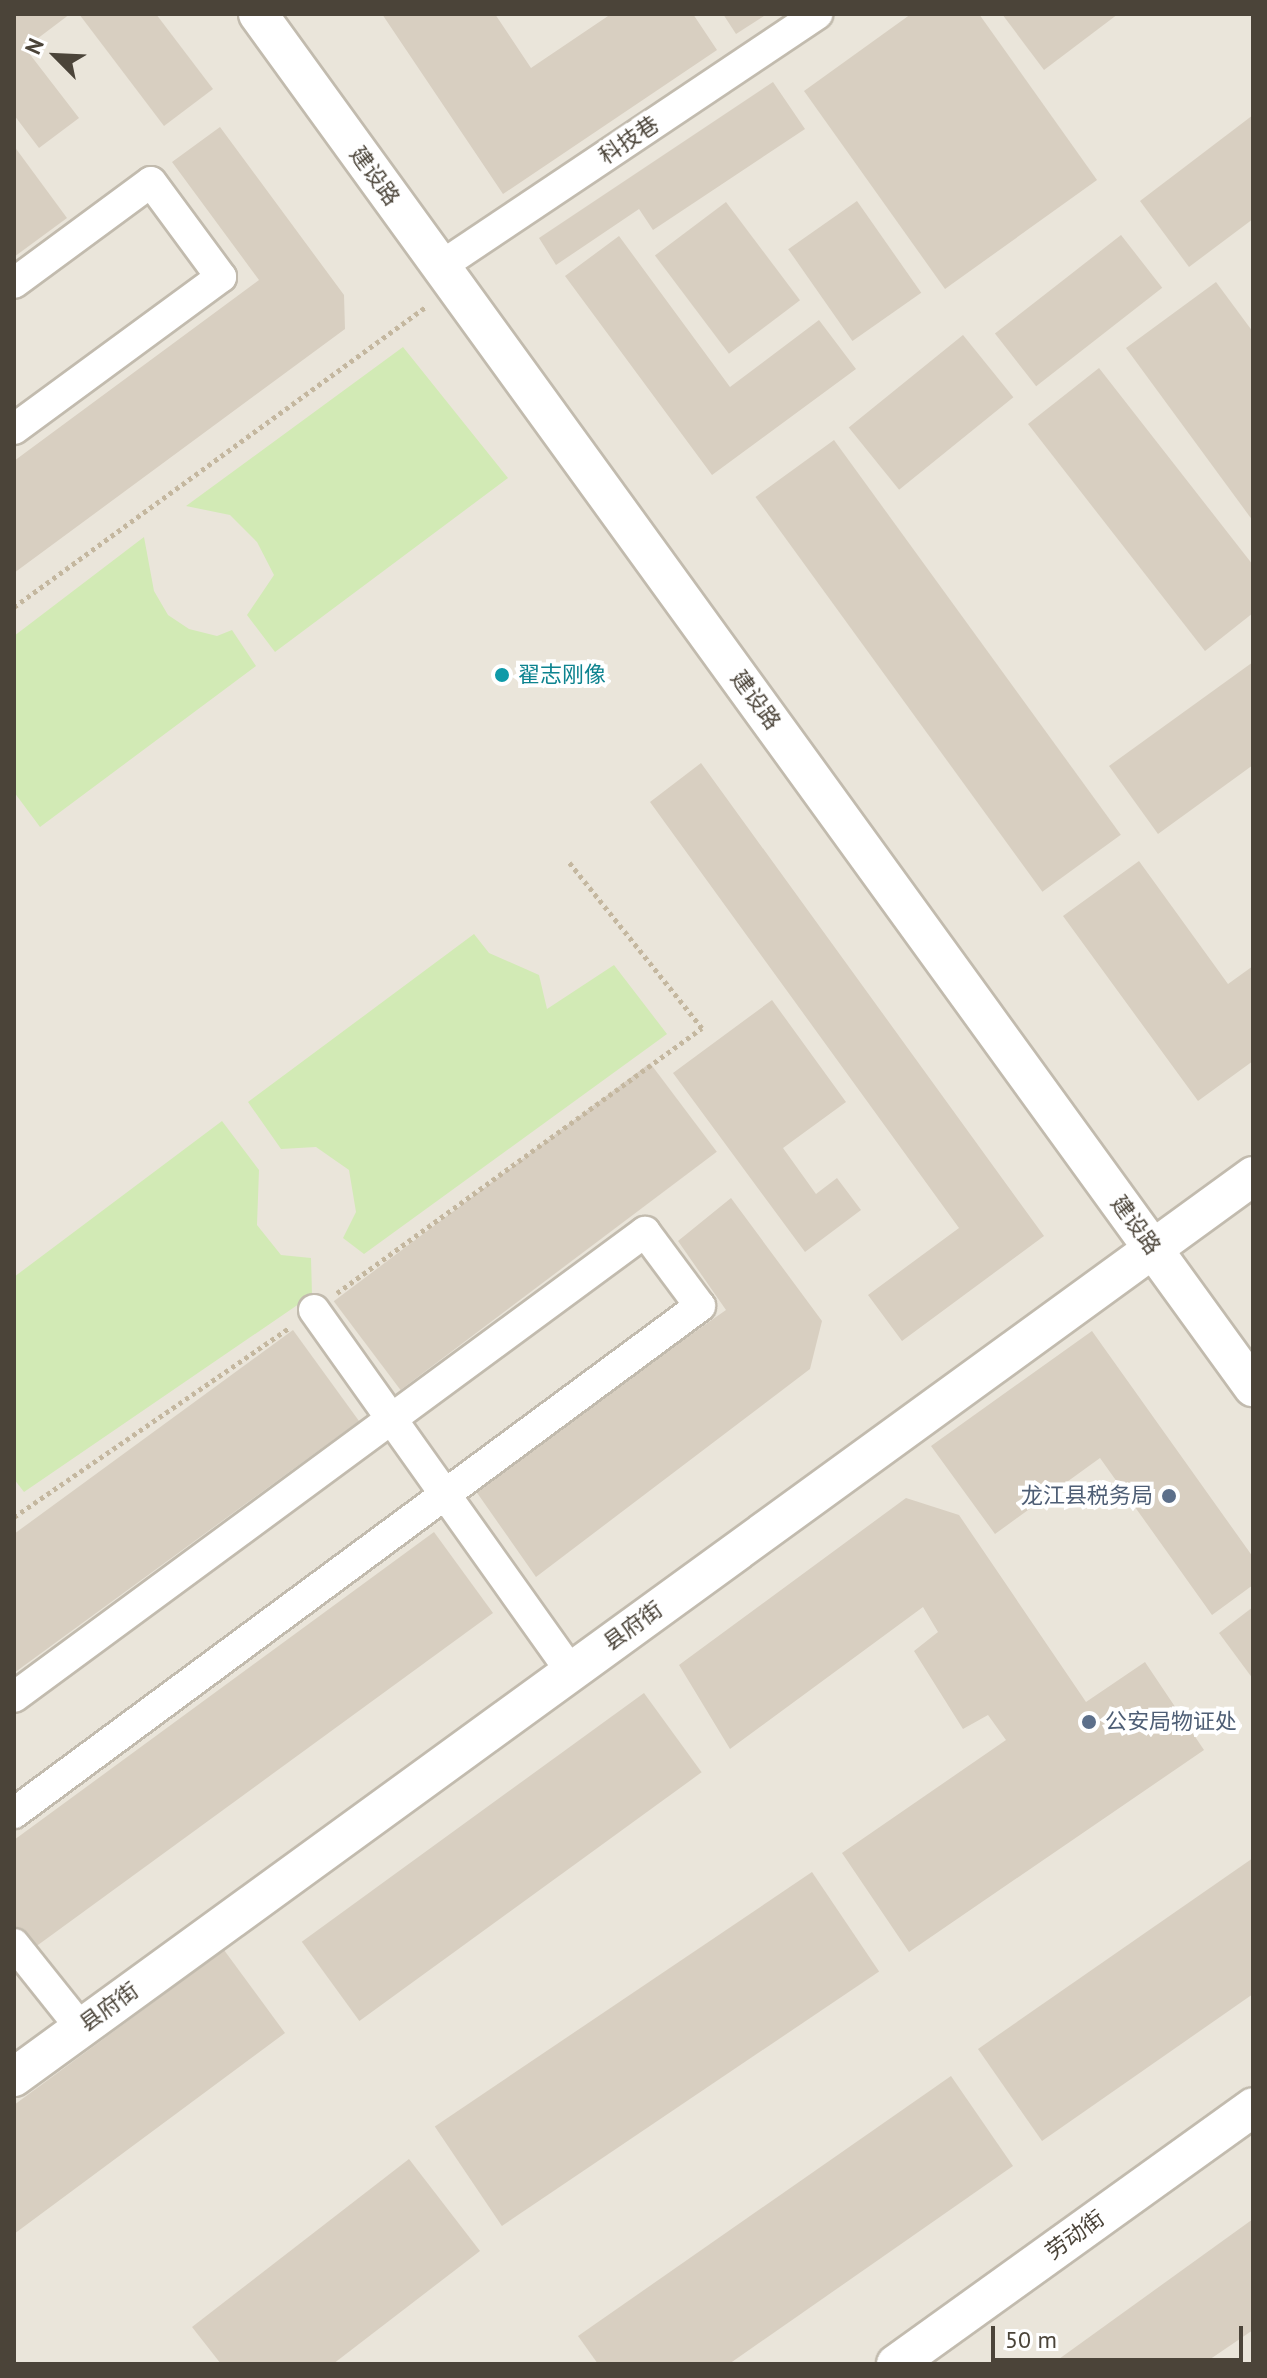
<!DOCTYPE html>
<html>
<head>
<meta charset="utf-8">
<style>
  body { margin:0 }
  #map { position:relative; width:1267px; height:2378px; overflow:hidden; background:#f6f3ec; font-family:"PT Sans","Noto Sans SC",sans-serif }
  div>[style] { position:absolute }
  .residential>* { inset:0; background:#eae5da; transform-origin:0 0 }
  .green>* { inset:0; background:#d2eab5 }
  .building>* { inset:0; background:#d8cfc1; transform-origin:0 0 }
  .path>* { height:5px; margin-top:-2.5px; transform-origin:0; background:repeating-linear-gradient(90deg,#c4b79f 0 4px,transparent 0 8px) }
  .roads { filter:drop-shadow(2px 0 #c2bbae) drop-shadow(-2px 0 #c2bbae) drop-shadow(0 2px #c2bbae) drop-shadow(0 -2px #c2bbae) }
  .minor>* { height:30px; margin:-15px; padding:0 15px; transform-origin:15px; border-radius:15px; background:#fff }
  .tertiary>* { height:38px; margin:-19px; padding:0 19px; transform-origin:19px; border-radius:19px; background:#fff }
  .dots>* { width:22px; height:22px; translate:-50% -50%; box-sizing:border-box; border:4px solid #fff; border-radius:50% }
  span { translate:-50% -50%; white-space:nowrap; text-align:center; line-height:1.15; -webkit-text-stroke:8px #fff; paint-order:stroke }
  .street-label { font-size:22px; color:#4b4439 }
  .culture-label { font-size:22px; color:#0d838f }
  .left { translate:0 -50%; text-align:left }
  .service-label { font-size:22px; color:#4e5e75 }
  .right { translate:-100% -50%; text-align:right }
  .frame { position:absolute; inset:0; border:16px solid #4b4439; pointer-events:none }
  .north { position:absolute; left:16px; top:16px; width:80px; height:80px; -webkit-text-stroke:6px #fff; paint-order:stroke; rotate:294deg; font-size:22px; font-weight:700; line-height:32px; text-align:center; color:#4b4439 }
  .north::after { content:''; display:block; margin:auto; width:28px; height:36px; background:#4b4439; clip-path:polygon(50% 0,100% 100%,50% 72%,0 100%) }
  .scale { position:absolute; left:991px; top:2326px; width:252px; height:36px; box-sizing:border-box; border:4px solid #4b4439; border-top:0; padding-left:10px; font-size:24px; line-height:28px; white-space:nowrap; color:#4b4439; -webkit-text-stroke:6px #fff; paint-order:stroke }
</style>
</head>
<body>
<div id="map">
  <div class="residential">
    <i style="left:14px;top:14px;width:1239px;height:2350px"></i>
  </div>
  <div class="green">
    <i style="clip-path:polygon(403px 347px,508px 478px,275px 652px,247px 615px,274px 575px,257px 542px,230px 515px,186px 506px)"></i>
    <i style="clip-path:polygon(144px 537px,154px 591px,168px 615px,189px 629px,217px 636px,232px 630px,256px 666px,40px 827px,14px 792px,14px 636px)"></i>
    <i style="clip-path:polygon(474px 934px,489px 953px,539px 975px,547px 1009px,614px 965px,667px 1034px,364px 1254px,343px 1238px,356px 1212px,349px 1170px,316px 1147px,281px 1149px,248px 1102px)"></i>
    <i style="clip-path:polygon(222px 1121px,259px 1170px,257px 1225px,281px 1255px,311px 1258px,312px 1295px,24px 1492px,14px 1479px,14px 1277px)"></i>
  </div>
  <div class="building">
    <i style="clip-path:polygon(14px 14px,70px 14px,25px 48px,79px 118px,39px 148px,14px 115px)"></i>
    <i style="clip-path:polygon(79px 14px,156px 14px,213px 89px,164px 126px)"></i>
    <i style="clip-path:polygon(382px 14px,495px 14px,531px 68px,611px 14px,693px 14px,717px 50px,503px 194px)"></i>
    <i style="clip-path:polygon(723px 14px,767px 14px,736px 34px)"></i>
    <i style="clip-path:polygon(911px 14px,979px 14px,1097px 180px,945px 289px,804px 91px)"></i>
    <i style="clip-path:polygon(1002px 14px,1118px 14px,1044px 70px)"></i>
    <i style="clip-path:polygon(773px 82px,805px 129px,653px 230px,639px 209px,556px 265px,539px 238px)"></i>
    <i style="clip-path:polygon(1253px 115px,1253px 219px,1189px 267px,1140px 201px)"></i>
    <i style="clip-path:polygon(220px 127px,344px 295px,345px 329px,14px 573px,14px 461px,259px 280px,172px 162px)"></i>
    <i style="clip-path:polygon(14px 146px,67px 218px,14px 257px)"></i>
    <i style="left:857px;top:201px;width:112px;height:84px;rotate:55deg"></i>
    <i style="left:726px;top:202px;width:123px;height:89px;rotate:53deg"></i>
    <i style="left:1121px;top:235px;width:67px;height:160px;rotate:52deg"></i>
    <i style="clip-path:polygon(619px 236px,730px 387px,819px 320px,856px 369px,712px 475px,565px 276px)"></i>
    <i style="clip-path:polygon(1216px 282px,1253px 332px,1253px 521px,1126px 348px)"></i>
    <i style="left:963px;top:335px;width:80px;height:147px;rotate:51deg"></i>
    <i style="clip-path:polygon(1099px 368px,1253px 565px,1253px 613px,1205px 651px,1028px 424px)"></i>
    <i style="left:834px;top:440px;width:488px;height:97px;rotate:54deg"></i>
    <i style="clip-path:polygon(1253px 662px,1253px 765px,1158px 834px,1109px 766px)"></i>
    <i style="clip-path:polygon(701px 763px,1044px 1236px,902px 1341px,868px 1295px,959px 1228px,650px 802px)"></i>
    <i style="clip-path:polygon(1139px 861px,1228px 984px,1253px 966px,1253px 1061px,1198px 1101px,1063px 916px)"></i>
    <i style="clip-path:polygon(772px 1000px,846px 1102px,783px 1148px,816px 1194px,837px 1178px,861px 1210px,805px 1252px,673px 1073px)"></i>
    <i style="left:650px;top:1063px;width:111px;height:396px;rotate:53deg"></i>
    <i style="clip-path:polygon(731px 1198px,822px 1321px,810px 1369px,536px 1577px,473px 1487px,726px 1310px,678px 1241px)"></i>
    <i style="clip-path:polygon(293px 1330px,359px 1421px,14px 1673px,14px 1534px)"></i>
    <i style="clip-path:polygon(1092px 1331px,1253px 1557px,1253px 1585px,1212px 1615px,1100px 1458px,995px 1534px,931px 1446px)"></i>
    <i style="clip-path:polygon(906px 1498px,959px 1515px,1086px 1702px,1145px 1662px,1204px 1750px,909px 1952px,842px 1853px,1006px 1740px,988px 1715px,963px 1729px,914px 1651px,938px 1632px,923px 1607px,730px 1749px,679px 1665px)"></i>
    <i style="clip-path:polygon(434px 1532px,493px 1613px,27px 1953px,14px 1935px,14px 1840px)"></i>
    <i style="clip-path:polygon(1253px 1607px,1253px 1679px,1219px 1633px)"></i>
    <i style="left:644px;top:1693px;width:98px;height:423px;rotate:54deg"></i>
    <i style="clip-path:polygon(1253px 1858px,1253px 1994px,1042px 2141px,978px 2049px)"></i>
    <i style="left:812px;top:1872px;width:120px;height:455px;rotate:56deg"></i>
    <i style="clip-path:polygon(224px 1950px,285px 2033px,14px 2234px,14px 2105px)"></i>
    <i style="clip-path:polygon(951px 2076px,1013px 2166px,729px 2364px,598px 2364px,578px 2336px)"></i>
    <i style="clip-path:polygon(409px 2159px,480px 2251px,333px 2364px,221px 2364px,192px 2327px)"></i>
    <i style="clip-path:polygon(1253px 2219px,1253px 2330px,1203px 2364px,1052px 2364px)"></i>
  </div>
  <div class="path">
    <i style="left:14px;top:607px;width:511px;rotate:-36.09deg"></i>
    <i style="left:337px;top:1293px;width:451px;rotate:-36deg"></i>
    <i style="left:702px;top:1028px;width:214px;rotate:-128.7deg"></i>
    <i style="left:14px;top:1517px;width:335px;rotate:-34.5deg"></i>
  </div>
  <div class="roads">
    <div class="minor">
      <i style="left:441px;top:266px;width:453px;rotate:-33.8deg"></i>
      <i style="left:14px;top:283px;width:170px;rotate:-36.4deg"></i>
      <i style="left:151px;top:182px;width:118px;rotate:53.6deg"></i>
      <i style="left:221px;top:277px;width:257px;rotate:143.7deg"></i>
      <i style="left:314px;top:1310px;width:444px;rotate:54.6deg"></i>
      <i style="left:14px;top:1697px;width:784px;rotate:-36.39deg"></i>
      <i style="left:645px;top:1232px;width:92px;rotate:53.4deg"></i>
      <i style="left:700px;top:1306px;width:853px;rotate:143.53deg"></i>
      <i style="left:14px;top:1944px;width:107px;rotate:51.4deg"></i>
    </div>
    <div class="tertiary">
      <i style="left:258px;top:14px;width:1696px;rotate:54.07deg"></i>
      <i style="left:14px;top:2077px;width:1532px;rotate:-36.02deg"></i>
      <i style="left:896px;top:2364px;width:440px;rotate:-35.7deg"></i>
    </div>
  </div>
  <div class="dots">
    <i style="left:502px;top:675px;background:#0f9aa8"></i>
    <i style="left:1169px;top:1496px;background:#5c6f8a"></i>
    <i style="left:1089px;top:1722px;background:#5c6f8a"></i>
  </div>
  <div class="street-label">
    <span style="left:629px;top:140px;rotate:-34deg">科技巷</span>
    <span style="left:375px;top:176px;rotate:54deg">建设路</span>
    <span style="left:756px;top:700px;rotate:54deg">建设路</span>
    <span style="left:1136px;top:1225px;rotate:54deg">建设路</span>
    <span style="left:633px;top:1626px;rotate:-36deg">县府街</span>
    <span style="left:109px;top:2007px;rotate:-36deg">县府街</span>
    <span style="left:1075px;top:2235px;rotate:-36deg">劳动街</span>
  </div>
  <div class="culture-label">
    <span class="left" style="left:518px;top:675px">翟志刚像</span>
  </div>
  <div class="service-label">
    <span class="right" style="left:1153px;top:1496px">龙江县税务局</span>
    <span class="left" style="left:1105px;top:1722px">公安局物证处</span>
  </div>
  <div class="frame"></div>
  <div class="north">N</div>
  <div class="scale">50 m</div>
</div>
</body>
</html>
